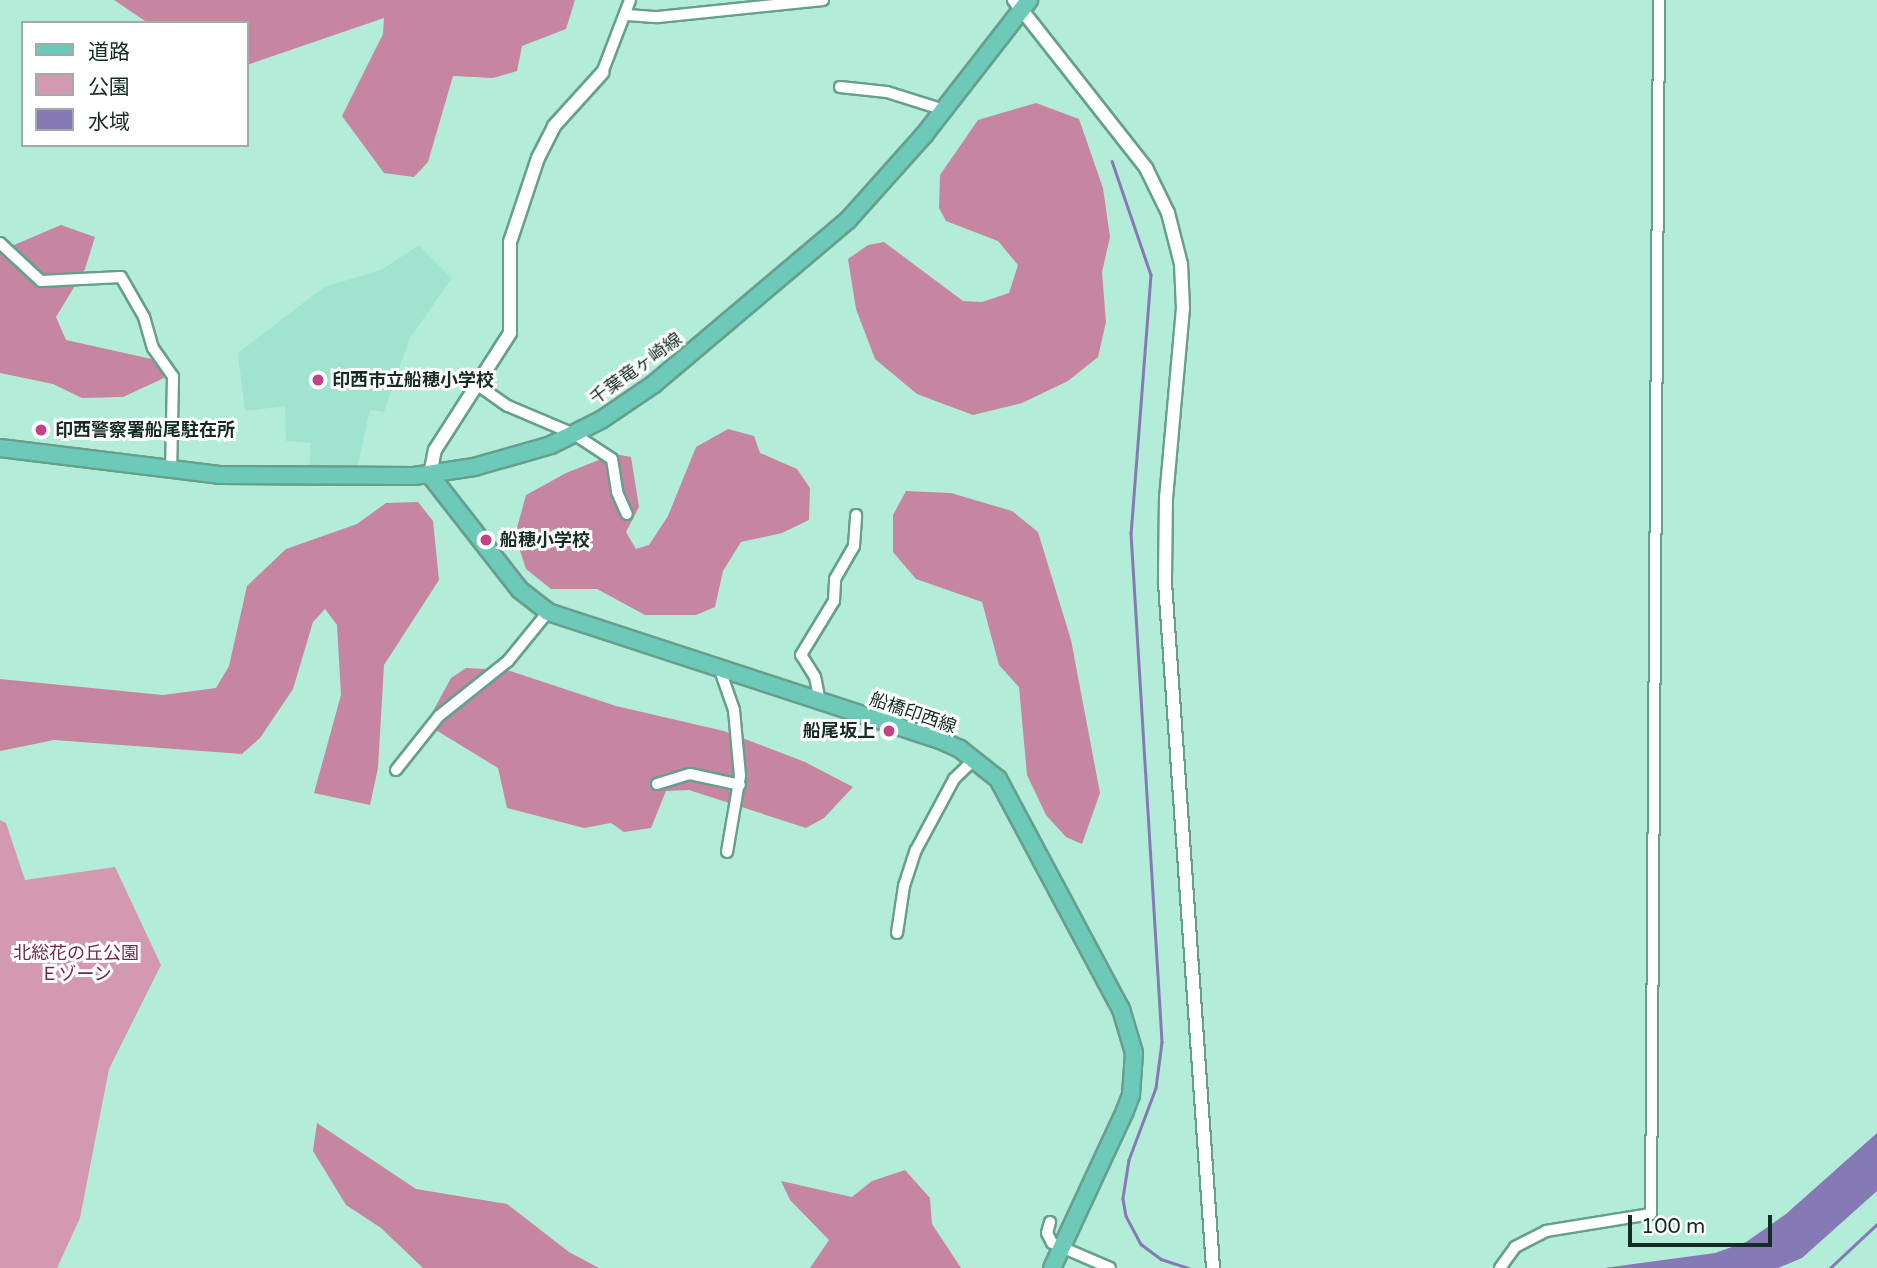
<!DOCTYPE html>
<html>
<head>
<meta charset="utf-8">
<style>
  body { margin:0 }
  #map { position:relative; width:1877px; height:1268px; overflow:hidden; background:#b3edda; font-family:"Varela Round","Noto Sans JP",sans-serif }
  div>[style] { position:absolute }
  .built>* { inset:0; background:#a0e4cf }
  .green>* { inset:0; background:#d299b0 }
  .forest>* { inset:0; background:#c685a0 }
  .water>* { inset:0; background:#867ab4 }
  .stream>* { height:2.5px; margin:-1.25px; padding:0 1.25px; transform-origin:1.25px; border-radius:1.25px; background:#867ab4 }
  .roads { filter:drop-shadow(2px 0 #679f8e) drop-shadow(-2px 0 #679f8e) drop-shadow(0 2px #679f8e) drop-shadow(0 -2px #679f8e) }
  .minor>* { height:10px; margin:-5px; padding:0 5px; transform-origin:5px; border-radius:5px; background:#fff }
  .tertiary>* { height:12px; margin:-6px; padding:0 6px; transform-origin:6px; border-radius:6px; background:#fff }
  .primary>* { height:16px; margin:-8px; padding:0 8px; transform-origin:8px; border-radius:8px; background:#6dcab8 }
  .dots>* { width:19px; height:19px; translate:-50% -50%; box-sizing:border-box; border:4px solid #fff; border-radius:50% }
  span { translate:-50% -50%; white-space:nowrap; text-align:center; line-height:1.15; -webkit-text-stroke:6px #fff; paint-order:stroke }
  .street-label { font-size:18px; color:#152c25 }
  .poi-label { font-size:18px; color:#152c25; font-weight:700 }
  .left { translate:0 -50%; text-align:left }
  .right { translate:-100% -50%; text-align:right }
  .park-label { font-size:18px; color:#74264d }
  .legend { position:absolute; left:21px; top:21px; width:228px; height:126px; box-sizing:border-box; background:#fff; border:2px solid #a1aba8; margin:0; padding:9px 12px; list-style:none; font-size:21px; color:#152c25 }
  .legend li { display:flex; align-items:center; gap:14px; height:35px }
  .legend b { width:35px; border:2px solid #a1aba8 }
  .scale { position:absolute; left:1628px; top:1215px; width:144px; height:32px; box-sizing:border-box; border:4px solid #152c25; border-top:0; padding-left:9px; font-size:21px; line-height:24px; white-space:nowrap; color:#152c25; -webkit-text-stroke:5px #fff; paint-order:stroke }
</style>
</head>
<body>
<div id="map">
  <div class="built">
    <i style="clip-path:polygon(419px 245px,452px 278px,410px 338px,384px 412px,370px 410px,357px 468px,309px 468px,311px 443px,286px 441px,285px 406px,245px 411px,238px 353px,324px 287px,381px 270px)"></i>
  </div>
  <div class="green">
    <i style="clip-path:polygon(0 820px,6px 823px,25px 880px,115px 867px,161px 965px,109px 1069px,80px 1218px,57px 1268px,0 1268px)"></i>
  </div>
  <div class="forest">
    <i style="clip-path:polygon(114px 0,575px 0,566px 29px,522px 46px,517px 71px,493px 78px,453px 76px,428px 162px,414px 177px,384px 173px,342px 116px,383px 34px,384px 18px,247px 65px,247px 23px,148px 23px)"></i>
    <i style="clip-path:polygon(1036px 103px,1079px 119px,1103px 188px,1110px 237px,1102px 272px,1106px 322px,1098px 357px,1068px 381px,1022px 403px,973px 415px,917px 394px,875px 359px,856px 309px,848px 259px,868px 245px,884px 242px,963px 301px,982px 302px,1009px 293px,1018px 265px,998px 241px,946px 221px,939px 208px,940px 175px,978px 120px)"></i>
    <i style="clip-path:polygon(61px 225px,95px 237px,85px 269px,56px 317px,66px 340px,156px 360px,164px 378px,123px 397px,82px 398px,53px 384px,0 373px,0 251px)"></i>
    <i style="clip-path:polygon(728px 429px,754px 436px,760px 453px,797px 469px,810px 488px,809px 520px,782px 533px,741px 542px,723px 571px,715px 607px,696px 615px,645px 615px,597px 589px,551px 589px,526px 569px,515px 535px,526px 495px,566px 473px,614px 454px,631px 457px,639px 507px,626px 532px,636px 549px,649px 545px,668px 516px,696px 447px)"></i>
    <i style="clip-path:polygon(906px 491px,951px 493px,1012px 511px,1038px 532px,1071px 640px,1100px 793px,1082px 844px,1066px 837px,1046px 815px,1027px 775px,1019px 687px,999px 665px,982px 602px,916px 579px,893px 552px,893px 515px)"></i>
    <i style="clip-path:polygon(418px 502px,433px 521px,439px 580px,384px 665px,378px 768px,370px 805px,314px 793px,341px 695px,337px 625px,325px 609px,313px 622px,293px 689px,260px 738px,242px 754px,54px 740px,0 751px,0 679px,163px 695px,216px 688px,229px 666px,247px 586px,286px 549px,357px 524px,386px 503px)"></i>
    <i style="clip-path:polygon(466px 668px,507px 670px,616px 706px,724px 731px,805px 762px,853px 787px,824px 818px,806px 828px,689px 790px,666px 791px,651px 828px,624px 832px,611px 823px,584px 828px,507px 808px,498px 768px,426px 724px,451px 678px)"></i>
    <i style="clip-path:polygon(317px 1123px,416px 1189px,507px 1204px,569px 1252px,599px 1268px,423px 1268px,381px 1228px,346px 1205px,313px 1151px)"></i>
    <i style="clip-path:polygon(905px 1170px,930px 1198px,932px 1224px,961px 1268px,810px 1268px,829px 1240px,790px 1200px,781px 1181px,852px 1197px,872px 1181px)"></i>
  </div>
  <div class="water">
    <i style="clip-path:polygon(1877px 1133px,1877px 1191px,1802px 1258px,1778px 1268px,1604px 1268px,1715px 1253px,1746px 1242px,1786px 1214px)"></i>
  </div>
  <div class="stream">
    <i style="left:1112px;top:161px;width:120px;rotate:71.1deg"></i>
    <i style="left:1151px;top:275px;width:259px;rotate:94.4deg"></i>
    <i style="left:1131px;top:533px;width:510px;rotate:86.51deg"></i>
    <i style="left:1162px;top:1042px;width:46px;rotate:97.4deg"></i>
    <i style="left:1156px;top:1088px;width:77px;rotate:110.6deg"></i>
    <i style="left:1129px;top:1160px;width:39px;rotate:99deg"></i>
    <i style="left:1123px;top:1199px;width:17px;rotate:80deg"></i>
    <i style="left:1126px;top:1216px;width:32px;rotate:62deg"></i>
    <i style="left:1141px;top:1244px;width:25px;rotate:37deg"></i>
    <i style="left:1161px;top:1259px;width:29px;rotate:18deg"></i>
    <i style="left:1830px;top:1268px;width:64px;rotate:-43.1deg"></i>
  </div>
  <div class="roads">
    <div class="minor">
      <i style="left:627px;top:15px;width:31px;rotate:4deg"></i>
      <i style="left:658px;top:17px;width:166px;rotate:-5.9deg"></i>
      <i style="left:602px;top:73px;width:78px;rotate:-69deg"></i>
      <i style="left:840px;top:87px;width:47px;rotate:6.1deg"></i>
      <i style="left:887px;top:92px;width:60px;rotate:17.5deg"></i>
      <i style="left:0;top:243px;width:56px;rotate:42.8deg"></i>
      <i style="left:41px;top:281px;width:80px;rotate:-2.9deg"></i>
      <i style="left:121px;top:277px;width:46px;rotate:60.1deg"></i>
      <i style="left:144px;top:317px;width:32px;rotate:74deg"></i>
      <i style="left:153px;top:348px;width:35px;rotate:55deg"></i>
      <i style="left:173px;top:377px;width:93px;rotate:91.2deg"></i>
      <i style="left:479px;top:386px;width:35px;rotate:35deg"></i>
      <i style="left:508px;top:406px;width:72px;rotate:23deg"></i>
      <i style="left:574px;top:434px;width:45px;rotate:33.3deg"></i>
      <i style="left:612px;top:459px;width:33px;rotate:81deg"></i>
      <i style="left:617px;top:492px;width:24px;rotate:66deg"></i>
      <i style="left:720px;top:670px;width:42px;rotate:70.7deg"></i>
      <i style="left:734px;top:710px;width:66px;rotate:84.8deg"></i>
      <i style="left:740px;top:776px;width:77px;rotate:99.7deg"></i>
      <i style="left:820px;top:702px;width:25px;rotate:-101deg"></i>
      <i style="left:815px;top:677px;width:26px;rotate:-122deg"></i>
      <i style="left:801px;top:655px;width:63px;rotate:-58.6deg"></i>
      <i style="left:834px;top:601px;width:22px;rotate:-87deg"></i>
      <i style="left:835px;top:579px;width:38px;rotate:-60deg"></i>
      <i style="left:854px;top:546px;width:31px;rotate:-86deg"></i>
      <i style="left:396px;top:770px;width:69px;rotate:-51.5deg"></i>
      <i style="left:439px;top:716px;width:88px;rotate:-38.6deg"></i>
      <i style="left:508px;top:661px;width:63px;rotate:-50.8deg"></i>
      <i style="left:657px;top:784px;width:34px;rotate:-17deg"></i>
      <i style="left:690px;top:774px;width:51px;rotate:12.4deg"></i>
      <i style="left:897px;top:933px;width:48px;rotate:-81.5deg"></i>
      <i style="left:904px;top:886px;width:38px;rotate:-72deg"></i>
      <i style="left:916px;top:850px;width:81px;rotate:-61.8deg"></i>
      <i style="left:954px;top:779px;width:29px;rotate:-44deg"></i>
      <i style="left:1050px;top:1222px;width:11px;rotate:105deg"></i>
      <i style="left:1047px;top:1233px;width:11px;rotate:63deg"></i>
      <i style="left:1052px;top:1243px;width:63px;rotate:23.3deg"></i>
      <i style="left:1500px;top:1268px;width:26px;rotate:-54deg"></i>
      <i style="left:1515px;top:1247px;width:35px;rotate:-27deg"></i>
      <i style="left:1546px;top:1231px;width:106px;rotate:-9.2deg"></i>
      <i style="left:1651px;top:1214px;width:1214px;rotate:-89.62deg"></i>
    </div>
    <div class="tertiary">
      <i style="left:1014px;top:0;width:214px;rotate:51.8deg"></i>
      <i style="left:1146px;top:168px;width:50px;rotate:63.9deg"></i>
      <i style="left:1168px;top:213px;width:53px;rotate:75.7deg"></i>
      <i style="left:1181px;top:264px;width:44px;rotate:87.4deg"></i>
      <i style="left:1183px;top:308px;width:190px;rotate:95.1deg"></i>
      <i style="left:1166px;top:497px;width:86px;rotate:90.7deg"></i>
      <i style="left:1165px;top:583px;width:687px;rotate:85.99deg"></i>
      <i style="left:430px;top:475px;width:25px;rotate:-79deg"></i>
      <i style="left:435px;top:450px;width:139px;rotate:-57.3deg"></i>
      <i style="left:510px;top:333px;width:91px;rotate:-90deg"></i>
      <i style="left:510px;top:242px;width:89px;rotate:-71.6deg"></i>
      <i style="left:538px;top:158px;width:36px;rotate:-63deg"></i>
      <i style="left:554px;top:126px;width:72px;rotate:-47.8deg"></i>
    </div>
    <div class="primary">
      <i style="left:0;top:448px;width:221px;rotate:7deg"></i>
      <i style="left:219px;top:475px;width:195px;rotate:0.3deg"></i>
      <i style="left:414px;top:476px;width:61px;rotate:-8.5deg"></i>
      <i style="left:474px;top:467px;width:80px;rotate:-15.9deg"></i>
      <i style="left:551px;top:445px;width:56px;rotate:-26.6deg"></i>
      <i style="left:601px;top:420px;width:64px;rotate:-34.2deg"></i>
      <i style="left:654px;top:384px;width:254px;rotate:-40.2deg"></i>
      <i style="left:848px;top:220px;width:114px;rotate:-48.2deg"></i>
      <i style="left:924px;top:135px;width:171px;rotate:-52.1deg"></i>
      <i style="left:430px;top:475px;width:146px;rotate:52deg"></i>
      <i style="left:520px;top:590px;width:36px;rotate:38deg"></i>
      <i style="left:548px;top:612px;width:412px;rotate:18.1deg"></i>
      <i style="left:940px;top:740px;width:22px;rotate:24deg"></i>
      <i style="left:960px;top:749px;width:48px;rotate:38.3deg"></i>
      <i style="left:998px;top:779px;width:261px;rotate:61.9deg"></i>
      <i style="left:1121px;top:1009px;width:46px;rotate:73.5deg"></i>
      <i style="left:1134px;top:1053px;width:42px;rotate:94.1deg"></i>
      <i style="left:1131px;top:1095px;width:17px;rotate:111deg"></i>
      <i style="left:1125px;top:1111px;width:173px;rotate:114.9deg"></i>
    </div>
  </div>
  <div class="dots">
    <i style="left:318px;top:380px;background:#c74285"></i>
    <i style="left:41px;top:430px;background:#c74285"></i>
    <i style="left:486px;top:540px;background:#c74285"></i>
    <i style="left:889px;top:731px;background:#c74285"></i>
  </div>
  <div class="street-label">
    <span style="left:636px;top:369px;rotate:-36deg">千葉竜ヶ崎線</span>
    <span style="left:913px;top:713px;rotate:19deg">船橋印西線</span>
  </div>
  <div class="poi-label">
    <span class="left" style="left:332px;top:380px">印西市立船穂小学校</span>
    <span class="left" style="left:55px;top:430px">印西警察署船尾駐在所</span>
    <span class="left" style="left:500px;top:540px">船穂小学校</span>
    <span class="right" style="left:875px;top:731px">船尾坂上</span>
  </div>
  <div class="park-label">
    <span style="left:76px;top:964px">北総花の丘公園<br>Ｅゾーン</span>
  </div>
  <ul class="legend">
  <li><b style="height:9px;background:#6dcab8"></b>道路</li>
  <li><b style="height:19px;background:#d299b0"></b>公園</li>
  <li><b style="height:19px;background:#867ab4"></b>水域</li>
  </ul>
  <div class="scale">100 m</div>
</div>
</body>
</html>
